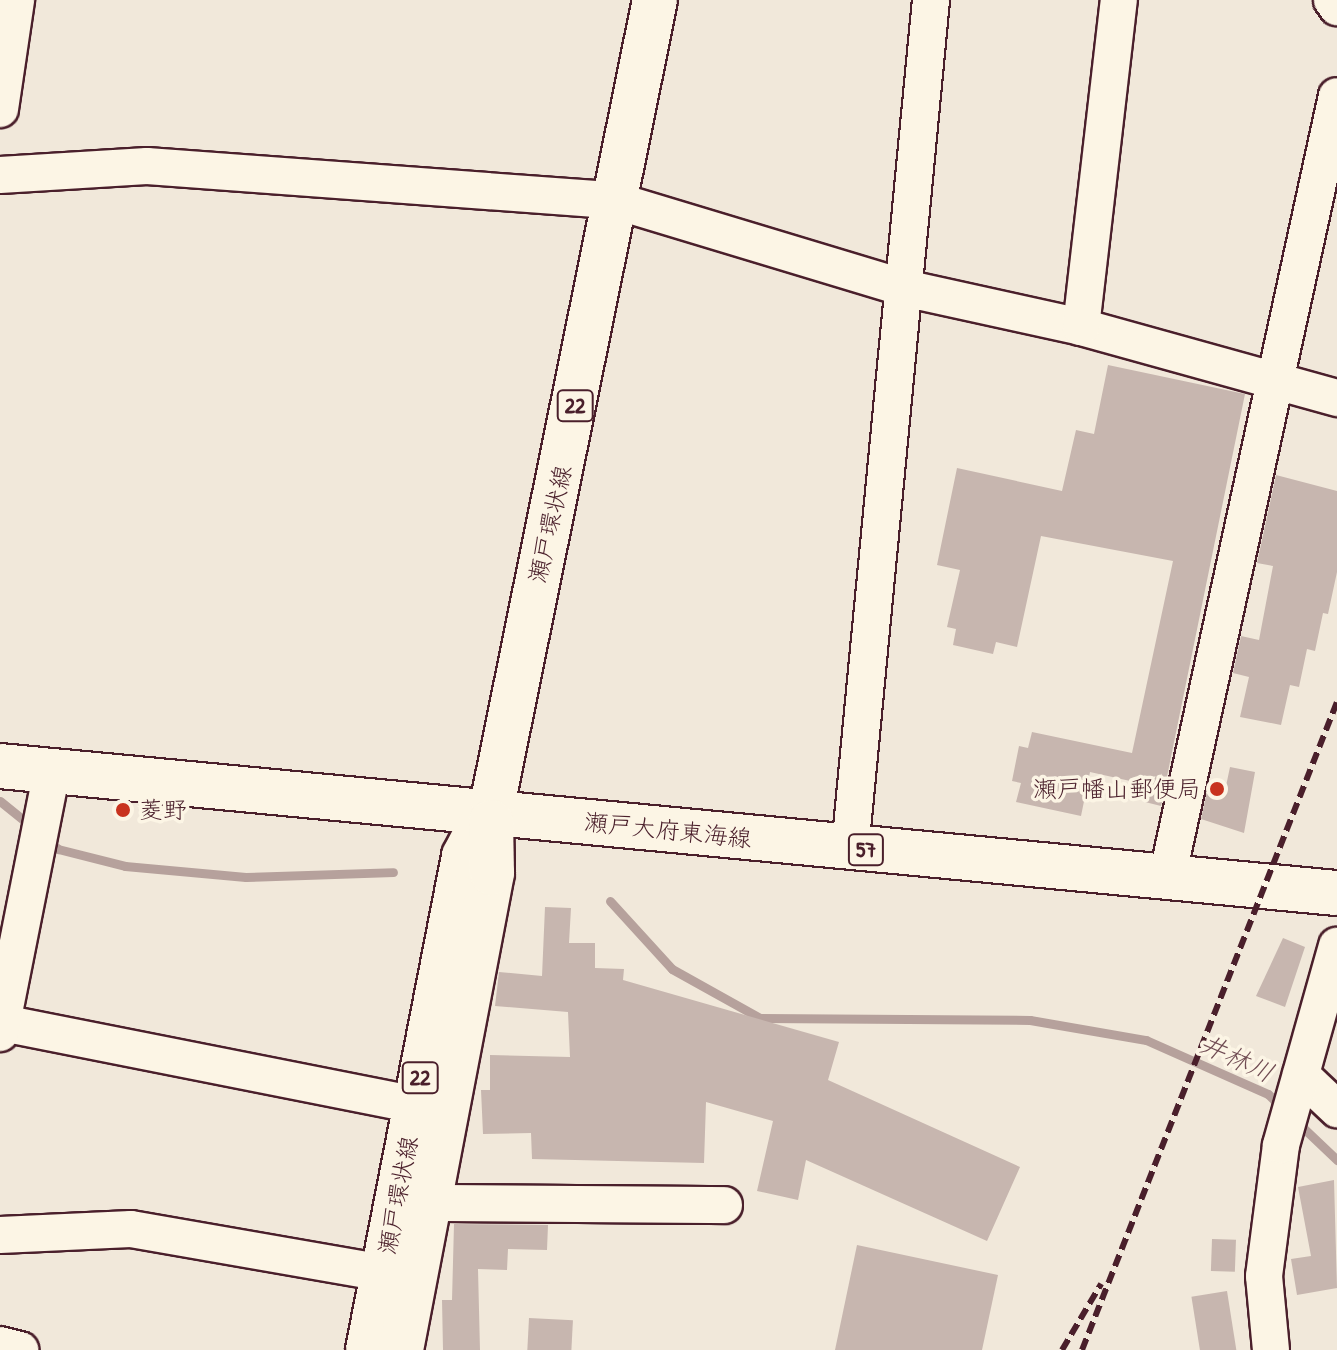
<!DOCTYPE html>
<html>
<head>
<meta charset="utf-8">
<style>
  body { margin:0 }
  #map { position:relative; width:1337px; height:1350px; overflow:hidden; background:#f1e8da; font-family:"Patrick Hand","Klee One",sans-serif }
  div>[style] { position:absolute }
  .stream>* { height:9px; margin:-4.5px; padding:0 4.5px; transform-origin:4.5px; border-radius:4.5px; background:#b6a19c }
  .building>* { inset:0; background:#c7b6af; transform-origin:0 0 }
  .roads { filter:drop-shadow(2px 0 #4a1f2b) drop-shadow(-2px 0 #4a1f2b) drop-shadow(0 2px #4a1f2b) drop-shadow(0 -2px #4a1f2b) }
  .minor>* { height:36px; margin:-18px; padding:0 18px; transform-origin:18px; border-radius:18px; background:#fcf5e5 }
  .primary>* { height:44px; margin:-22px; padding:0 22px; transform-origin:22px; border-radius:22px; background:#fcf5e5 }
  .rail>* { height:6px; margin-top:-3px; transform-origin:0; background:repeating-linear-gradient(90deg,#4a1f2b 0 12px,transparent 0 18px) }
  .dots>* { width:22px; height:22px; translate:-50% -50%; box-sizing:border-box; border:4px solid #fcf5e5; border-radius:50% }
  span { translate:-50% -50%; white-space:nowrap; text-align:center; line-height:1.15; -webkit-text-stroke:7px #fcf5e5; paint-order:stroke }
  .shield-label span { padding:2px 6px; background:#fcf5e5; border:2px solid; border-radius:6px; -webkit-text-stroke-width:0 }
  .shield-label { font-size:22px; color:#4a1f2b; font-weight:700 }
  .street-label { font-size:24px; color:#4a1f2b }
  .poi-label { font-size:24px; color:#4a1f2b }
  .right { translate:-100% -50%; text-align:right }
  .left { translate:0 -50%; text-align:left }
  .water-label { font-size:26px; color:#704c53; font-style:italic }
</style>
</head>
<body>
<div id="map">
  <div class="stream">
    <i style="left:0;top:801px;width:41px;rotate:39.1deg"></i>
    <i style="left:46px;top:839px;width:16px;rotate:40deg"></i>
    <i style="left:58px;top:849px;width:69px;rotate:14.2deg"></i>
    <i style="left:125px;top:866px;width:121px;rotate:5.2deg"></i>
    <i style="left:246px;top:877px;width:147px;rotate:-1.9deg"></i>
    <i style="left:610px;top:901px;width:92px;rotate:47.6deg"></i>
    <i style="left:672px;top:969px;width:101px;rotate:29.1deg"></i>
    <i style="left:760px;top:1018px;width:270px;rotate:0.4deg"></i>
    <i style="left:1030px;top:1020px;width:118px;rotate:9.8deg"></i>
    <i style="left:1146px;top:1040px;width:133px;rotate:23.9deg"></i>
    <i style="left:1268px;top:1094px;width:20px;rotate:45deg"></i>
    <i style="left:1296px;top:1121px;width:57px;rotate:43.6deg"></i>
  </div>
  <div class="building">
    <i style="clip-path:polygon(1108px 365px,1245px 394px,1161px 806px,1145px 802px,1148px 785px,1090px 772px,1081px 816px,1016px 802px,1021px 783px,1012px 781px,1019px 746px,1028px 748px,1032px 732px,1132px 753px,1173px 561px,1041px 536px,1017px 647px,996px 642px,993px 654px,953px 645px,956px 629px,947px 627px,960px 570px,937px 565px,957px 468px,1062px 491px,1076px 430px,1094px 434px)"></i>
    <i style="clip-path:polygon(1276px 475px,1337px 491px,1337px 572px,1328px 614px,1323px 613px,1315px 651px,1307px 649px,1299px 687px,1290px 685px,1281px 725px,1240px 717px,1249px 677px,1233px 673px,1241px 636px,1259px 640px,1273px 566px,1257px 563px)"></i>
    <i style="clip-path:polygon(1230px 767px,1255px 772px,1244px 833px,1201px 819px,1209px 782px,1226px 786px)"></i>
    <i style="clip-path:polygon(545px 907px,571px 908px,569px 943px,595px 943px,595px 968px,624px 969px,623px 980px,839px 1042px,828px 1080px,1020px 1167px,987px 1241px,806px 1160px,798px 1200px,757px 1191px,773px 1121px,706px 1102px,704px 1163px,532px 1159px,531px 1133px,483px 1134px,481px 1090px,490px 1090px,490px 1055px,570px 1057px,568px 1012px,495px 1006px,499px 972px,542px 976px)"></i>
    <i style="clip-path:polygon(1283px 938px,1305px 947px,1285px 1007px,1256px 996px)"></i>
    <i style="clip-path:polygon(1334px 1180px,1337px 1288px,1297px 1295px,1291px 1259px,1311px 1256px,1298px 1187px)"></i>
    <i style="clip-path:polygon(454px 1224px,548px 1225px,547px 1250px,508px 1249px,507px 1270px,478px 1269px,480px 1350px,443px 1350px,442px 1300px,452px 1300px)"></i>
    <i style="left:1212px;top:1239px;width:24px;height:32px;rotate:2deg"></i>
    <i style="clip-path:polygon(857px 1245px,998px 1275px,982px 1350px,835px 1350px)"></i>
    <i style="left:1227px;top:1291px;width:60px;height:36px;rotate:81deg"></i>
    <i style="left:529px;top:1318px;width:44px;height:32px;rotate:3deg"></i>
  </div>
  <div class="roads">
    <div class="minor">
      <i style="left:1332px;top:0;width:9px;rotate:54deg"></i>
      <i style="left:0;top:109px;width:110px;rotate:-81.6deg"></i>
      <i style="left:0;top:175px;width:147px;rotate:-3.5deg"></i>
      <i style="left:147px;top:166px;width:467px;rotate:4.2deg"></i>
      <i style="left:613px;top:200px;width:304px;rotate:16.8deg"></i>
      <i style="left:904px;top:288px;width:181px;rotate:12.4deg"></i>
      <i style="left:1081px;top:327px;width:266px;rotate:15.5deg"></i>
      <i style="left:1081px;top:327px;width:329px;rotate:-83.4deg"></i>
      <i style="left:850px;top:849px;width:853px;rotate:-84.55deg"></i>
      <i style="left:1167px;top:878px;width:800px;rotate:-77.74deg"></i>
      <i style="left:2px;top:1023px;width:421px;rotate:11.2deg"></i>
      <i style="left:0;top:1033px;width:267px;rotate:-78.8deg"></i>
      <i style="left:1301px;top:1075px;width:50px;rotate:43.4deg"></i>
      <i style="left:430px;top:1203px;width:294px;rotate:0.4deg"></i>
      <i style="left:0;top:1235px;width:131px;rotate:-2.6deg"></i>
      <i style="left:131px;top:1229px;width:255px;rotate:9.9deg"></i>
      <i style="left:0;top:1345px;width:21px;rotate:14deg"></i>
      <i style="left:1271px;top:1350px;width:74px;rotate:-95.4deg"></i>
      <i style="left:1264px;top:1276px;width:132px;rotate:-82.6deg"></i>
      <i style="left:1281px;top:1145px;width:207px;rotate:-74.3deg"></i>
    </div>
    <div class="primary">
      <i style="left:0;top:766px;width:1343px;rotate:5.43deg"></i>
      <i style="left:368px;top:1350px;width:503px;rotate:-79deg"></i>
      <i style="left:464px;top:856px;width:62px;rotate:-62.2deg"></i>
      <i style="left:493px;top:801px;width:817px;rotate:-78.57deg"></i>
      <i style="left:401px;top:1350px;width:486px;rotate:-79.2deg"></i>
      <i style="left:492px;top:873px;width:51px;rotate:-91.1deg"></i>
    </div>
  </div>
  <div class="rail">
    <i style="left:1062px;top:1350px;width:77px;rotate:-59.4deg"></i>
    <i style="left:1082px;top:1350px;width:696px;rotate:-68.52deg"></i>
  </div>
  <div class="dots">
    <i style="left:1217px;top:789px;background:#c8321e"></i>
    <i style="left:123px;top:810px;background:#c8321e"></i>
  </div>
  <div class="shield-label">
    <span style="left:575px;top:406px">22</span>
    <span style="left:866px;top:850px">57</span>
    <span style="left:420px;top:1078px">22</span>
  </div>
  <div class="street-label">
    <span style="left:550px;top:524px;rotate:-77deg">瀬戸環状線</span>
    <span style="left:668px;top:830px;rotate:6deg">瀬戸大府東海線</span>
    <span style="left:398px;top:1195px;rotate:-79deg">瀬戸環状線</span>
  </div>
  <div class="poi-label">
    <span class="right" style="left:1201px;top:789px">瀬戸幡山郵便局</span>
    <span class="left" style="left:139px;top:810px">菱野</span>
  </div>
  <div class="water-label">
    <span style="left:1237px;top:1058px;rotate:25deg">井林川</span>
  </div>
</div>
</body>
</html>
